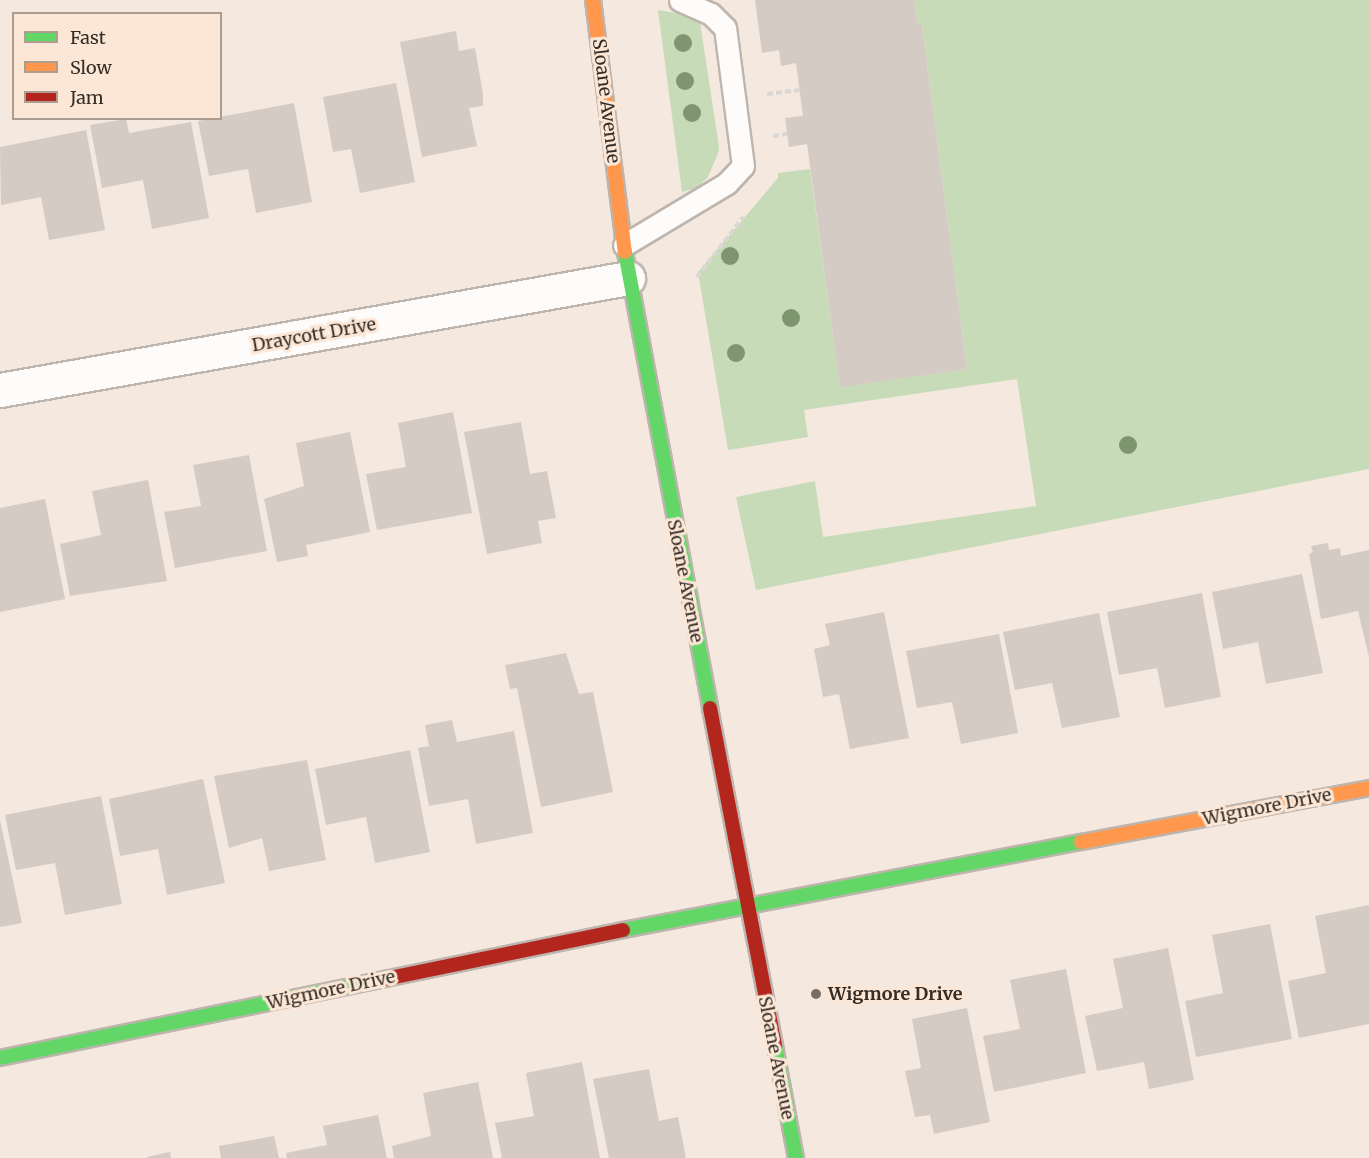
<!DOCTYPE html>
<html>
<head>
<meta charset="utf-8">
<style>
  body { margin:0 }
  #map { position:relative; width:1369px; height:1158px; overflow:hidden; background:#f4e8df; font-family:Merriweather,serif }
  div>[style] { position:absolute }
  .green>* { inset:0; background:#c8dbb9 }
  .building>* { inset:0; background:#d4cbc4 }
  .path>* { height:4px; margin-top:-2px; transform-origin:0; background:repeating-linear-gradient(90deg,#dad7d5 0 6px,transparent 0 9px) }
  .roads { filter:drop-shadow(2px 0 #beb5ae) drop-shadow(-2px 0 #beb5ae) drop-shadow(0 2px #beb5ae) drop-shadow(0 -2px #beb5ae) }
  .lane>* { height:21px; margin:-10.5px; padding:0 10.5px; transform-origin:10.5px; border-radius:10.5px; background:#fdfcfa }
  .street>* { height:33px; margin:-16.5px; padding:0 16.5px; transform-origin:16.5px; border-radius:16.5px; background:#fdfcfa }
  .fast>* { height:14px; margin:-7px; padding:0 7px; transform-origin:7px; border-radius:7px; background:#63d668 }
  .slow>* { height:14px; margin:-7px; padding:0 7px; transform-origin:7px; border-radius:7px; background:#ff974d }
  .jam>* { height:14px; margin:-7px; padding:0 7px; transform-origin:7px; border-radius:7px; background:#b3261e }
  .trees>* { width:18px; height:18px; margin:-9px; border-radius:50%; background:#7f956f }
  .dots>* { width:16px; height:16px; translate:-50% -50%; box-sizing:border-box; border:3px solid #fce7d7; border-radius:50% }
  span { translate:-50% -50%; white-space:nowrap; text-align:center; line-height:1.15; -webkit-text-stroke:6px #fce7d7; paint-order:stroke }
  .street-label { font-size:18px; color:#342d26 }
  .poi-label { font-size:18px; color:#342d26; font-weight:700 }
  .left { translate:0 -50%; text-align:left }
  .legend { position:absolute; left:12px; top:12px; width:210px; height:108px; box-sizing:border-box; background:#fce7d7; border:2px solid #ac9d90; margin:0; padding:8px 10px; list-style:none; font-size:18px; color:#342d26 }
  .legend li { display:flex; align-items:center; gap:12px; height:30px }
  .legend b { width:30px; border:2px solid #ac9d90 }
</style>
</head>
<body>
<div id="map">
  <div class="green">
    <i style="clip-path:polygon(914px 0,1369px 0,1369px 469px,756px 590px,736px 497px,815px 481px,823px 537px,1036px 506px,1017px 379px,804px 410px,808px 437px,728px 450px,698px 272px,778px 178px,778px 173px,810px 169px,840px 386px,967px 369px,922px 25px,918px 25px)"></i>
    <i style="clip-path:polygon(658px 10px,683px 14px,700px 22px,718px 140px,719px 151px,708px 177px,697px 188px,682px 192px)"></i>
  </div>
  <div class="building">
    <i style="clip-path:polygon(755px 0,914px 0,918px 25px,922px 25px,967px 369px,840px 387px,807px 144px,789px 147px,785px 118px,803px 116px,796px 63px,781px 66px,779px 50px,762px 53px)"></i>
    <i style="clip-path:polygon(456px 31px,459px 51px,475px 48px,483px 94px,483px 106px,469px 108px,477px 146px,422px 157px,400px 42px)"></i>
    <i style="clip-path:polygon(396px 83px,415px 182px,360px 193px,351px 149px,333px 152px,323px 97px)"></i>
    <i style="clip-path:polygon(294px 103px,312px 202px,256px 213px,248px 169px,209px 176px,198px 121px)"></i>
    <i style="clip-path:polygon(126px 119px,129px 133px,191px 122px,209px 218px,152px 229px,143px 180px,102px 188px,90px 125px)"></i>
    <i style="clip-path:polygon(86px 130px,105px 230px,49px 240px,41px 197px,1px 205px,0 147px)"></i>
    <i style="clip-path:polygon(453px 412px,472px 513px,377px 530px,366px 474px,406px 467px,398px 423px)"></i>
    <i style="clip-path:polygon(521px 422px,530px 474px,547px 471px,556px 518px,538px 521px,542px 543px,487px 554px,464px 432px)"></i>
    <i style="clip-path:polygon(350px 432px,370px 532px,306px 545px,308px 556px,277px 562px,264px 499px,304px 486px,296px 443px)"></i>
    <i style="clip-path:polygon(249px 455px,267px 551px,175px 568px,164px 512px,201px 506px,193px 465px)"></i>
    <i style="clip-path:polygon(148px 480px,167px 581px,70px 596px,60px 544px,101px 535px,92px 491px)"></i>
    <i style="clip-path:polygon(45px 499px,65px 599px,0 612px,0 508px)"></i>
    <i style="clip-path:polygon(1328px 543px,1329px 550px,1340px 548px,1341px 556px,1369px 550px,1369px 657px,1358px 611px,1321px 619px,1309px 554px,1313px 552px,1311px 546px)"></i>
    <i style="clip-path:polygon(1302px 574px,1323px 673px,1266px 684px,1258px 642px,1223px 649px,1212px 592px)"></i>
    <i style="clip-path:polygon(1202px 593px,1221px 697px,1165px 708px,1157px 668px,1119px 675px,1107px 612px)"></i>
    <i style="clip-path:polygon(884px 612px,909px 738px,850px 749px,839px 694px,823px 697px,814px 649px,830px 645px,825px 624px)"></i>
    <i style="clip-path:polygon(1099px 613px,1120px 717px,1062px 728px,1052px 683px,1015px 690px,1003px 632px)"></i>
    <i style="clip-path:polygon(999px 634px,1018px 733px,961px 744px,952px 702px,917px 708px,906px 651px)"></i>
    <i style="clip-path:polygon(566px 653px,579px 694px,593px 692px,613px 792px,541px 807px,517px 688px,510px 689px,505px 665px)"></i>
    <i style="clip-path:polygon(452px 720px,457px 742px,514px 731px,533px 833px,476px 844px,468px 799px,429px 806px,418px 748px,429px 746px,425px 725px)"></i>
    <i style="clip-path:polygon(410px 750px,430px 852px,375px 863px,366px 817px,326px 825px,315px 769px)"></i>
    <i style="clip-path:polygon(307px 760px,326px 860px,269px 871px,262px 838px,229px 848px,214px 776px)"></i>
    <i style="clip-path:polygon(203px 779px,225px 883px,167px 895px,158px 849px,120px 856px,109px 799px)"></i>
    <i style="clip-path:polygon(101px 796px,122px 904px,65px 915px,55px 863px,16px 870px,5px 815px)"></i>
    <i style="clip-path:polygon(0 820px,22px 923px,0 927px)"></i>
    <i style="clip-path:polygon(1369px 905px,1369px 1024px,1299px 1038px,1288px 981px,1326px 973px,1315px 916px)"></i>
    <i style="clip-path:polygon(1270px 924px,1292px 1039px,1196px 1057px,1185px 1001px,1223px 993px,1212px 935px)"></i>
    <i style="clip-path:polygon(1168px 948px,1194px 1080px,1149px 1089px,1144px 1062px,1097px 1071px,1085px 1016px,1123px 1008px,1113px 959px)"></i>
    <i style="clip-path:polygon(1066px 969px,1086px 1073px,994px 1092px,983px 1036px,1020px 1029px,1010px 980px)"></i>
    <i style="clip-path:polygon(967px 1008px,990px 1122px,934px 1134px,930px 1115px,915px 1117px,905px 1071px,921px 1068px,912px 1019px)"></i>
    <i style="clip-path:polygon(582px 1062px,600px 1158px,502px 1158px,495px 1123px,534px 1116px,526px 1073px)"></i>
    <i style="clip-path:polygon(649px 1069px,659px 1121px,678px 1117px,686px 1158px,609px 1158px,593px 1079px)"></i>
    <i style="clip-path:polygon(478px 1082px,493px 1158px,394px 1158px,392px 1146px,431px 1136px,423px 1093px)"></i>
    <i style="clip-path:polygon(378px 1115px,387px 1158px,287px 1158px,286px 1153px,327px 1145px,323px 1126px)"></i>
    <i style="clip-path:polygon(274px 1136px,279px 1158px,221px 1158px,219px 1146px)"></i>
    <i style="clip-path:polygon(170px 1152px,171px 1158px,147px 1158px,147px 1157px)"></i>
  </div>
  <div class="path">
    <i style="left:767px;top:94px;width:33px;rotate:-7deg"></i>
    <i style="left:773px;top:136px;width:14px;rotate:-8deg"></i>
    <i style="left:697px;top:277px;width:76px;rotate:-52.5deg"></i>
  </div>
  <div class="roads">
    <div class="lane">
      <i style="left:624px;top:245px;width:120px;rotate:-31deg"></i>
      <i style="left:727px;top:183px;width:23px;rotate:-47deg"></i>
      <i style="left:743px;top:166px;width:139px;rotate:-97.4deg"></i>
      <i style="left:725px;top:28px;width:20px;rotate:-135deg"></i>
      <i style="left:711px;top:14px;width:34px;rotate:-156deg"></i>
    </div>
    <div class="street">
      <i style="left:0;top:390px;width:638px;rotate:-10.11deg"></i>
    </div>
    <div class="fast">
      <i style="left:625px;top:252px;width:464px;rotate:79.4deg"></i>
      <i style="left:623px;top:930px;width:466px;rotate:-10.9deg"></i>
      <i style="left:775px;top:1046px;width:114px;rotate:79.4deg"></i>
      <i style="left:0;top:1058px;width:393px;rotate:-11.6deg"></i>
    </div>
    <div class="slow">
      <i style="left:593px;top:0;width:254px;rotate:82.8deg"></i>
      <i style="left:1081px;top:842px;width:293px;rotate:-10.6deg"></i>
    </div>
    <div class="jam">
      <i style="left:710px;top:708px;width:344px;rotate:79.1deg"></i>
      <i style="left:385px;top:979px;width:243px;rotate:-11.6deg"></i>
    </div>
  </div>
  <div class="trees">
    <i style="left:683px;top:43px"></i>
    <i style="left:685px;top:81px"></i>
    <i style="left:692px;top:113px"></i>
    <i style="left:730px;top:256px"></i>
    <i style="left:791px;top:318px"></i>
    <i style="left:736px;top:353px"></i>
    <i style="left:1128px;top:445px"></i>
  </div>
  <div class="dots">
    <i style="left:816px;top:994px;background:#776e67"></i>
  </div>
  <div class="street-label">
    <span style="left:606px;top:101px;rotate:83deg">Sloane Avenue</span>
    <span style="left:314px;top:335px;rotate:-10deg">Draycott Drive</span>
    <span style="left:685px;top:581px;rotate:79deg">Sloane Avenue</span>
    <span style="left:1267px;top:807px;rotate:-11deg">Wigmore Drive</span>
    <span style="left:331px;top:990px;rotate:-12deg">Wigmore Drive</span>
    <span style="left:776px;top:1058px;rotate:79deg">Sloane Avenue</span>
  </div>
  <div class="poi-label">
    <span class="left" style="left:828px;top:994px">Wigmore Drive</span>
  </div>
  <ul class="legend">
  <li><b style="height:8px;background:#63d668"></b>Fast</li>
  <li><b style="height:8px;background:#ff974d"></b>Slow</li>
  <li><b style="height:8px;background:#b3261e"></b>Jam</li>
  </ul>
</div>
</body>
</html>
